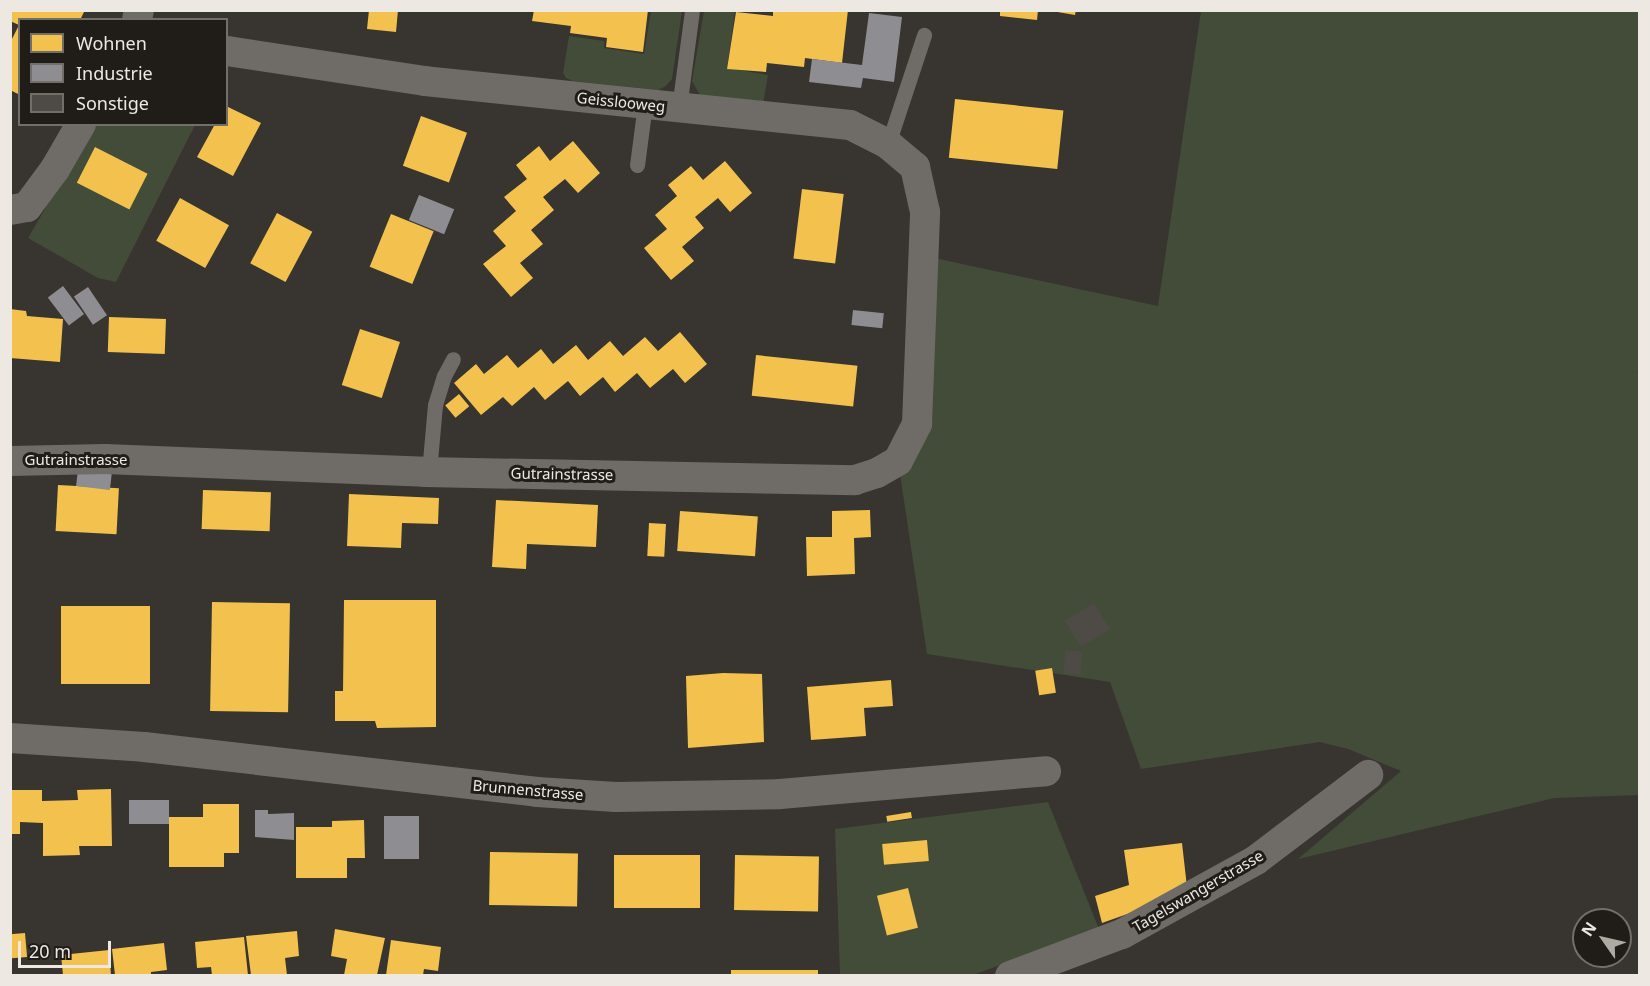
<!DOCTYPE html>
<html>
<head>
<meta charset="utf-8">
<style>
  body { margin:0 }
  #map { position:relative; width:1650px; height:986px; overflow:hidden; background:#38342f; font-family:"Noto Sans",sans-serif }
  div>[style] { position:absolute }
  .green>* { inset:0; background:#424c39 }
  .homes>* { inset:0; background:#f2c14e; transform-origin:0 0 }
  .industry>* { inset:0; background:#8d8d92; transform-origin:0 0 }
  .building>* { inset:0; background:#4e4b46; transform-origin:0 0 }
  .service>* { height:15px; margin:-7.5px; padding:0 7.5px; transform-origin:7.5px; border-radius:7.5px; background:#6f6c67 }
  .minor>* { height:30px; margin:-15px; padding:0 15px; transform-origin:15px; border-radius:15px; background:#6f6c67 }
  span { translate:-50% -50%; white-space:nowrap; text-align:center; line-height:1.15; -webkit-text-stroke:6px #201d19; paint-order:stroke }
  .street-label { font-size:15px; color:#ede8e2 }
  .frame { position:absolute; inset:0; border:12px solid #ede8e2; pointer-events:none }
  .legend { position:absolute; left:18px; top:18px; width:210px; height:108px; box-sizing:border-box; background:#201d19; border:2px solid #726e69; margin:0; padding:8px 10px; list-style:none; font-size:18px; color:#ede8e2 }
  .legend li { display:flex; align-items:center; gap:12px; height:30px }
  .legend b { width:30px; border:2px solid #726e69 }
  .north { position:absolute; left:1572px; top:908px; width:60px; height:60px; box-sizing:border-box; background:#201d19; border:2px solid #726e69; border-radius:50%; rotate:304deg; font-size:16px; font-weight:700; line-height:24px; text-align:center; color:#ede8e2 }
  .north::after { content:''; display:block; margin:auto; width:21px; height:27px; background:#aea9a3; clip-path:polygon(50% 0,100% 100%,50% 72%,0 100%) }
  .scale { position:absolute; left:18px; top:941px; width:93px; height:27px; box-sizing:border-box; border:3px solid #ede8e2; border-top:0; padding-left:8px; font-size:18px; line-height:21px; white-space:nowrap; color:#ede8e2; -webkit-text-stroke:4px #201d19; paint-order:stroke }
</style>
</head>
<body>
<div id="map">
  <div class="green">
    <i style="clip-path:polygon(651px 11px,682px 11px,672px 79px,666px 86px,658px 90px,573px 81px,566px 78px,563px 73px,569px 36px,604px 41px,604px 48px,644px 54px)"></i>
    <i style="clip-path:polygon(704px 11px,735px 11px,727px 68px,768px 75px,763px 104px,700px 95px,692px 81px)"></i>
    <i style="clip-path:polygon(1201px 11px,1639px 11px,1640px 371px,1635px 371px,1640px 372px,1639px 795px,1554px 798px,1298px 859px,1401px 771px,1348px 749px,1320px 742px,1141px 769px,1110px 682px,927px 654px,898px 461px,925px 256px,1158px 306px)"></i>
    <i style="clip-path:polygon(94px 125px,195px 125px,116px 282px,98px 278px,28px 238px)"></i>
    <i style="clip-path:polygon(1048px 802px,1099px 929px,973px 975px,840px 975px,835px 829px)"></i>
  </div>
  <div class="homes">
    <i style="clip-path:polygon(10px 10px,85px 10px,80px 20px,20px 20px,20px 95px,10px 90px,10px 43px,19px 25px,10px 21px)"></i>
    <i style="clip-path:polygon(369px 10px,398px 10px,396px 32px,367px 29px)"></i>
    <i style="clip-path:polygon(534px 10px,648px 10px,643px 52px,606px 47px,607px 38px,570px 33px,571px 26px,532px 21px)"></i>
    <i style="clip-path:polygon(773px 10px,848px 10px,842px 63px,805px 58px,804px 67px,767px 63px,766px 72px,727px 69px,736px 12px,773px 16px)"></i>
    <i style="clip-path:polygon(1000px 10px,1038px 10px,1037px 20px,1000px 16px)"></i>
    <i style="clip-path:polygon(1046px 10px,1076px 10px,1075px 15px)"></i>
    <i style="left:955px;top:99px;width:109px;height:59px;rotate:6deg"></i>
    <i style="clip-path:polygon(226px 106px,261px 123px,233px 176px,197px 157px,215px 124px,226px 124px)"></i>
    <i style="left:421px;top:116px;width:49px;height:53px;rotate:20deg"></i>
    <i style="clip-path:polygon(573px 141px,600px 173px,578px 193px,565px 179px,543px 197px,554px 210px,531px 230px,543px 244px,520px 263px,533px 278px,511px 297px,483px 264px,506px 246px,493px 231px,516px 211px,504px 197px,527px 179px,516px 165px,539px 146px,550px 161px)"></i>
    <i style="left:95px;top:147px;width:59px;height:40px;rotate:27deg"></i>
    <i style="clip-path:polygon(725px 161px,752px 193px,730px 212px,718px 198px,695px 217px,704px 228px,682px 247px,694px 261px,671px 280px,644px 248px,667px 229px,655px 215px,677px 196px,668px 185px,691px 166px,703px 180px)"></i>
    <i style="left:802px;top:189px;width:42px;height:70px;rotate:7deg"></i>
    <i style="left:180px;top:198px;width:56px;height:49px;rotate:29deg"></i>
    <i style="left:277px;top:213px;width:40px;height:57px;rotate:28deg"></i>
    <i style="left:391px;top:214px;width:46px;height:57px;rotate:22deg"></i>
    <i style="clip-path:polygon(10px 309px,26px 311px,27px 316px,63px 319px,60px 362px,10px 358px)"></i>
    <i style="left:109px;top:317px;width:57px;height:35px;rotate:2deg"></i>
    <i style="left:360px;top:329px;width:42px;height:59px;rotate:18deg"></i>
    <i style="clip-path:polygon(680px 332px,707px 364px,685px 383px,673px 369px,650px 388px,637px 373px,615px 392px,603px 377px,580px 396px,568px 381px,545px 400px,534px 387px,512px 406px,503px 397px,481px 415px,454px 383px,476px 364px,484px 374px,507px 355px,518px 368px,541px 349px,553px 364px,576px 345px,588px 360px,610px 341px,623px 356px,645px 337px,658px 351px)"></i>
    <i style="left:756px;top:355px;width:102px;height:41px;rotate:6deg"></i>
    <i style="left:459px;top:394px;width:16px;height:18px;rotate:50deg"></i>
    <i style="left:58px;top:485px;width:61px;height:46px;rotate:3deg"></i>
    <i style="left:203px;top:490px;width:68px;height:39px;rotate:2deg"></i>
    <i style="clip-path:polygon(349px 494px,439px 498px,438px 524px,402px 523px,401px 548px,347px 546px)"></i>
    <i style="clip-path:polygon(496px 500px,598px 505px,596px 547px,527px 544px,526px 569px,492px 567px)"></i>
    <i style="clip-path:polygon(870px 510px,871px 537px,854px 538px,855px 574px,807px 576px,806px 537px,832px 537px,832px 511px)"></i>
    <i style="left:680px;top:511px;width:78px;height:40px;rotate:4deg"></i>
    <i style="left:649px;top:523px;width:17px;height:33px;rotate:3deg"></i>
    <i style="clip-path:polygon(344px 600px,436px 600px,436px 727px,377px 728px,375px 721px,335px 721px,335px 691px,343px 691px)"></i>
    <i style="left:212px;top:602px;width:78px;height:109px;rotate:1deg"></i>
    <i style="left:61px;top:606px;width:89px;height:78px"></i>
    <i style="left:1052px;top:668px;width:25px;height:17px;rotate:81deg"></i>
    <i style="clip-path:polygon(723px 673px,762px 674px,764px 742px,688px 748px,686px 676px)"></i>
    <i style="clip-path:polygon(891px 680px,893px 706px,864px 708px,866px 736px,811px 740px,807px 687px)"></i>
    <i style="clip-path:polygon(111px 789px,112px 846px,79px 846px,80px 855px,43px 856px,43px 823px,20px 822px,20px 834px,10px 834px,10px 790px,42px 790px,42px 801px,78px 800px,77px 790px)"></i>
    <i style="clip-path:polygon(203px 804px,239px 804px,239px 853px,224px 853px,224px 867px,169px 867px,169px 817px,203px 817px)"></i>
    <i style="left:911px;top:812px;width:6px;height:25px;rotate:81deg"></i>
    <i style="clip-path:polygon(364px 820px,365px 858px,347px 858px,347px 878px,296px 878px,296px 827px,332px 827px,332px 821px)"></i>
    <i style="left:927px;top:840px;width:21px;height:45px;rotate:85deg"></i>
    <i style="clip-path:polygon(1182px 843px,1187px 887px,1133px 912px,1102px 923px,1095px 896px,1129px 885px,1124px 850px)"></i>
    <i style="left:490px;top:852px;width:88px;height:53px;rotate:1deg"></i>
    <i style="left:614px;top:855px;width:86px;height:53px"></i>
    <i style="left:735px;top:855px;width:84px;height:55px;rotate:1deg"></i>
    <i style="left:908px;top:888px;width:41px;height:32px;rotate:76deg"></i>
    <i style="clip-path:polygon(335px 929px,385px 938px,377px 975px,344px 975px,347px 959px,331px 956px)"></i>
    <i style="clip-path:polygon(297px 931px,299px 956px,285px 958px,287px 975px,251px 975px,246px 936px)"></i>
    <i style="left:25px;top:933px;width:24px;height:15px;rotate:85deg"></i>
    <i style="clip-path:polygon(244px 937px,248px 975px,212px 975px,211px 967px,197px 968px,195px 942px)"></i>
    <i style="clip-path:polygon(391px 940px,441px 947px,438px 971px,424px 969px,423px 975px,386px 975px)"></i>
    <i style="clip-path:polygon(164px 943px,167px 970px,151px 972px,151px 975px,115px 975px,112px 949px)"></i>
    <i style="clip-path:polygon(109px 950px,111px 975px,63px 975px,61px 955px)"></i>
    <i style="left:731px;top:970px;width:87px;height:5px"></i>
  </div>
  <div class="industry">
    <i style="clip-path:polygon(869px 13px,902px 17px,894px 82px,863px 78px,861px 88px,809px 82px,812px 59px,862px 65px)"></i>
    <i style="left:419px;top:195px;width:38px;height:27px;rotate:22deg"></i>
    <i style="left:63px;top:286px;width:35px;height:19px;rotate:53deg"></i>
    <i style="left:88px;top:287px;width:34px;height:17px;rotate:56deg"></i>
    <i style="left:853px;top:310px;width:31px;height:15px;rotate:6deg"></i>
    <i style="left:78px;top:470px;width:34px;height:16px;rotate:7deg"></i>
    <i style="left:129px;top:800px;width:40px;height:24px"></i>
    <i style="clip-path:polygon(255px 810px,268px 810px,268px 814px,294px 813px,294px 840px,255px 837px)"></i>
    <i style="left:419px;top:816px;width:43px;height:35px;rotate:90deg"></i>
  </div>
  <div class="building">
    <i style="left:1094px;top:603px;width:31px;height:34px;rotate:59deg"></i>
    <i style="left:1065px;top:650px;width:17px;height:24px;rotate:3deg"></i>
  </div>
  <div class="service">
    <i style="left:679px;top:108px;width:99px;rotate:-82.4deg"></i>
    <i style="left:888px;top:144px;width:115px;rotate:-71.7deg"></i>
    <i style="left:637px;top:165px;width:62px;rotate:-82.5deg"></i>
    <i style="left:429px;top:472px;width:67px;rotate:-84.9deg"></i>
    <i style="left:435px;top:405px;width:30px;rotate:-73deg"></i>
    <i style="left:444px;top:376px;width:19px;rotate:-62deg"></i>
  </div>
  <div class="minor">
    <i style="left:137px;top:20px;width:10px;rotate:-79deg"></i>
    <i style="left:10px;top:210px;width:17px;rotate:-10deg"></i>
    <i style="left:27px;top:207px;width:47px;rotate:-53.6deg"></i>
    <i style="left:55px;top:169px;width:52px;rotate:-60deg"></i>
    <i style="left:10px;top:461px;width:95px;rotate:-1.2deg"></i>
    <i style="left:105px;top:459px;width:320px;rotate:2.3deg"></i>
    <i style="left:425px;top:472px;width:430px;rotate:1.1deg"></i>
    <i style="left:855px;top:480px;width:23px;rotate:-18deg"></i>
    <i style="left:877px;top:473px;width:24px;rotate:-30deg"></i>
    <i style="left:898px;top:461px;width:42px;rotate:-62.8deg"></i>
    <i style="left:917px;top:424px;width:212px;rotate:-87.8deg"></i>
    <i style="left:925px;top:212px;width:46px;rotate:-102.5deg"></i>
    <i style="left:915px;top:167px;width:35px;rotate:-140deg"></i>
    <i style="left:888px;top:144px;width:42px;rotate:-153.4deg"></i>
    <i style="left:850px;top:125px;width:427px;rotate:-174.1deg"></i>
    <i style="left:425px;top:81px;width:201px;rotate:-171.4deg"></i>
    <i style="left:10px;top:738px;width:134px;rotate:3.8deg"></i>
    <i style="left:144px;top:747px;width:396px;rotate:6.5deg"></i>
    <i style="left:537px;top:792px;width:79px;rotate:3.6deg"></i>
    <i style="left:616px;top:797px;width:164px;rotate:-1deg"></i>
    <i style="left:780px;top:794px;width:267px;rotate:-4.9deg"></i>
    <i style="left:1010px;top:976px;width:120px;rotate:-20.6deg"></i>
    <i style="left:1122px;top:934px;width:153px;rotate:-28.9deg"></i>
    <i style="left:1256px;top:860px;width:141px;rotate:-37.2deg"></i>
  </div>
  <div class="street-label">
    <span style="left:621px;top:102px;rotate:6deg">Geisslooweg</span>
    <span style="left:76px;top:460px">Gutrainstrasse</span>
    <span style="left:562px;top:474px;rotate:1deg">Gutrainstrasse</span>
    <span style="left:528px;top:790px;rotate:5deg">Brunnenstrasse</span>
    <span style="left:1198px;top:891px;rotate:-30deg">Tagelswangerstrasse</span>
  </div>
  <div class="frame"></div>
  <ul class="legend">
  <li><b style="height:16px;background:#f2c14e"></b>Wohnen</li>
  <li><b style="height:16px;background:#8d8d92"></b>Industrie</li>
  <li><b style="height:16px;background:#4e4b46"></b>Sonstige</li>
  </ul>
  <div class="north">N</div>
  <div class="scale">20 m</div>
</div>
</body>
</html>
